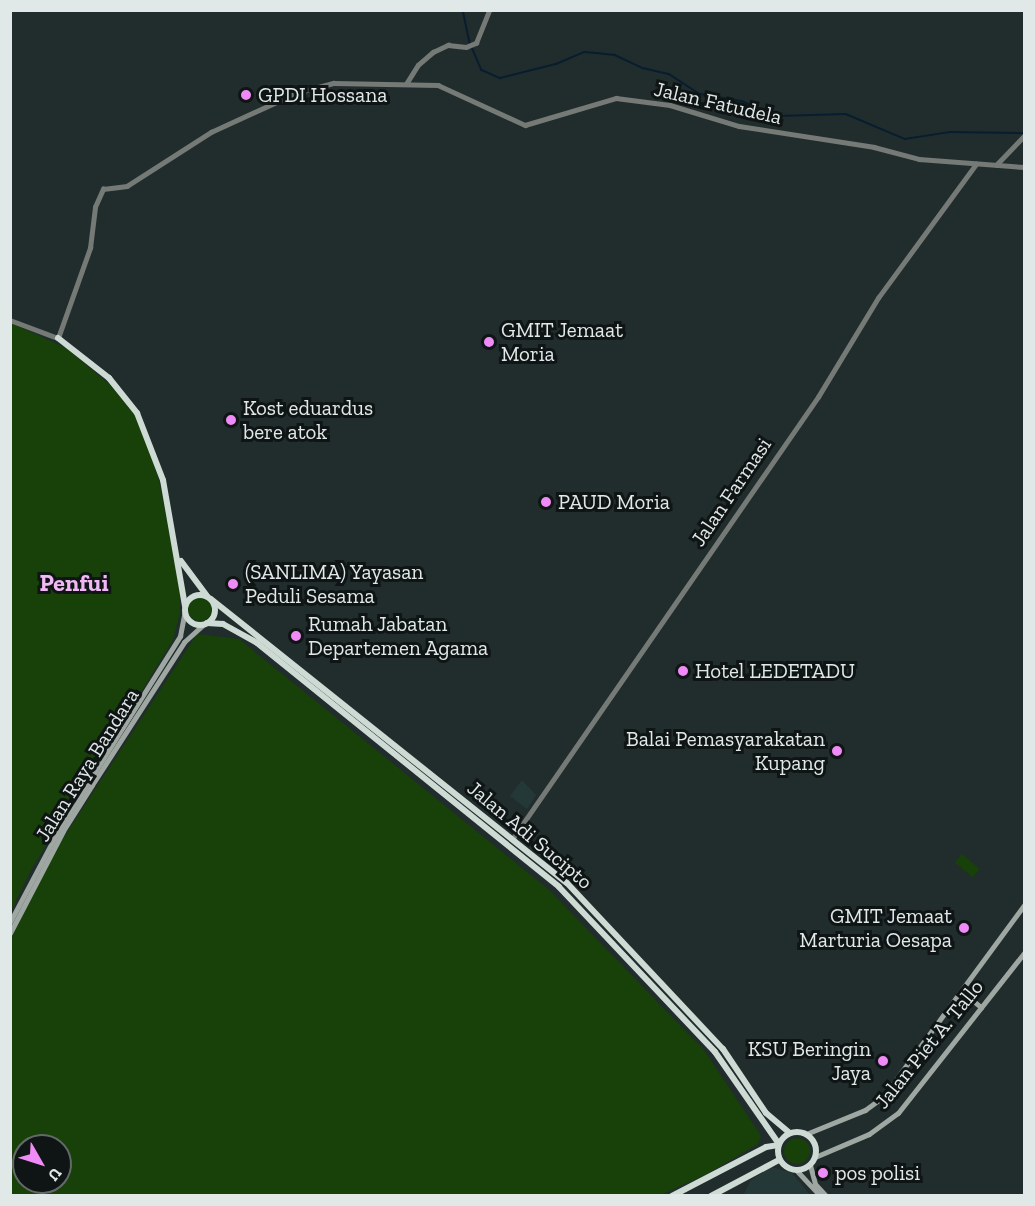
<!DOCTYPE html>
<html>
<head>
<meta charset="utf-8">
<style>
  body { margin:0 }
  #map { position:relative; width:1035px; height:1206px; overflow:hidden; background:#212d2c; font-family:"Zilla Slab",serif }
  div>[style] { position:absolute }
  .built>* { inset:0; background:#243837 }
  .green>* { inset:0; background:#184009; transform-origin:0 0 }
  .round { border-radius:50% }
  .stream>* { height:1.5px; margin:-0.75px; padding:0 0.75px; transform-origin:0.75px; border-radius:0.75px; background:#081d2e }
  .tertiary>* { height:4.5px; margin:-2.25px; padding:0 2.25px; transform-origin:2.25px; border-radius:2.25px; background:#757a77 }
  .secondary>* { height:5px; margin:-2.5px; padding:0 2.5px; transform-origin:2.5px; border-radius:2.5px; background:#9fa7a3 }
  .trunk>* { height:6px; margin:-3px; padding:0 3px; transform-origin:3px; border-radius:3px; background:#cedad4 }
  .trunk>.ring { margin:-3px; padding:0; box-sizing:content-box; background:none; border:6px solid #cedad4; border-radius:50% }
  .dots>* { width:16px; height:16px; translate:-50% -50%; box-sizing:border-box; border:3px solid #0f1414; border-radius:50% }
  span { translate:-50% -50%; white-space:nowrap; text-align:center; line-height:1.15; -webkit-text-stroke:6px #0f1414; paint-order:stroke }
  .poi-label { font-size:21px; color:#e1e9e8 }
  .left { translate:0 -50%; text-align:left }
  .right { translate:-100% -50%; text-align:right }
  .street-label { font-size:21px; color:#e1e9e8 }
  .quarter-label { font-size:24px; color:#f0b9f4; font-weight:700 }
  .frame { position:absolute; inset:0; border:12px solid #e1e9e8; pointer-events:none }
  .north { position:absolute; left:12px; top:1134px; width:60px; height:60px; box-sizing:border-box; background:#0f1414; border:2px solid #636969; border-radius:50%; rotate:129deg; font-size:16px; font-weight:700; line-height:24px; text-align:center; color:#e1e9e8 }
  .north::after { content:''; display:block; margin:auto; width:21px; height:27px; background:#ef8bf7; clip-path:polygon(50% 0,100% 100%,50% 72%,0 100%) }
</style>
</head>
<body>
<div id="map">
  <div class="built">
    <i style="clip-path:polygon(522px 780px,536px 795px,527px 809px,510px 796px)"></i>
    <i style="clip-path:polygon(771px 1167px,792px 1173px,810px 1195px,743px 1196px,751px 1180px)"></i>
  </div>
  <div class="green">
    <i style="clip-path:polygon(11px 323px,66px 348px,110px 385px,136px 416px,158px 476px,180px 586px,180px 612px,173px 640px,32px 868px,11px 911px)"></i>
    <i class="round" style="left:188px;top:597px;width:24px;height:24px"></i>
    <i style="clip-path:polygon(evenodd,197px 634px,239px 639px,549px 890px,704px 1050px,761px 1136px,758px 1144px,705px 1175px,660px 1195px,11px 1195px,10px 941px,52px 855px,197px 634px,24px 1146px,60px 1146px,60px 1182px,24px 1182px,24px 1146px)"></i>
    <i style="left:962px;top:854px;width:23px;height:11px;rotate:40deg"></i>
    <i class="round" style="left:784px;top:1138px;width:26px;height:26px"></i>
  </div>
  <div class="stream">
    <i style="left:463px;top:10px;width:33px;rotate:78deg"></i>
    <i style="left:472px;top:47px;width:25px;rotate:67deg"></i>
    <i style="left:482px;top:70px;width:20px;rotate:24deg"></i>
    <i style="left:500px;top:78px;width:58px;rotate:-14deg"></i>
    <i style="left:556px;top:64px;width:30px;rotate:-23deg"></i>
    <i style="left:584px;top:52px;width:12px;rotate:5deg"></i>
    <i style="left:596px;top:53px;width:19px;rotate:6deg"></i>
    <i style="left:615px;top:55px;width:31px;rotate:25deg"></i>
    <i style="left:643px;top:68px;width:27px;rotate:13deg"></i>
    <i style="left:669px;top:74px;width:37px;rotate:33deg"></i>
    <i style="left:700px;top:94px;width:43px;rotate:9.5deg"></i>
    <i style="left:742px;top:101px;width:39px;rotate:23deg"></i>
    <i style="left:778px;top:116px;width:68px;rotate:-1.7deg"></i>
    <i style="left:846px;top:114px;width:64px;rotate:23deg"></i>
    <i style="left:905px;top:139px;width:46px;rotate:-8.8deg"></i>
    <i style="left:950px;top:132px;width:74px;rotate:0.8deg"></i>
  </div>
  <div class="tertiary">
    <i style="left:406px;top:84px;width:22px;rotate:-58deg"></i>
    <i style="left:418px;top:65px;width:20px;rotate:-41deg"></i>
    <i style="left:433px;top:52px;width:17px;rotate:-25deg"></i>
    <i style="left:448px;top:45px;width:18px;rotate:6deg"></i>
    <i style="left:466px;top:47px;width:11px;rotate:-22deg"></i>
    <i style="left:476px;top:43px;width:35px;rotate:-68deg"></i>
    <i style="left:996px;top:165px;width:40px;rotate:-46deg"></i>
    <i style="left:10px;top:320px;width:51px;rotate:20.6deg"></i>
    <i style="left:58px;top:338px;width:96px;rotate:-70.4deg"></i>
    <i style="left:90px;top:248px;width:41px;rotate:-83deg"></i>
    <i style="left:95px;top:207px;width:20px;rotate:-66deg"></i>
    <i style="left:103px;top:189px;width:24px;rotate:-7deg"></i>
    <i style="left:127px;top:186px;width:100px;rotate:-32.7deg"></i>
    <i style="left:211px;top:132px;width:94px;rotate:-24.6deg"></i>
    <i style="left:296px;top:93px;width:39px;rotate:-15deg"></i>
    <i style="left:334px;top:83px;width:104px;rotate:1.1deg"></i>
    <i style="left:438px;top:85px;width:96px;rotate:24.7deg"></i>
    <i style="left:525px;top:125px;width:95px;rotate:-16.5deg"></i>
    <i style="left:616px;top:98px;width:54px;rotate:7.4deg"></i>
    <i style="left:670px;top:105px;width:72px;rotate:16.9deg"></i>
    <i style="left:739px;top:126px;width:137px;rotate:8.8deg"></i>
    <i style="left:874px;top:147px;width:47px;rotate:14.9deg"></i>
    <i style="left:919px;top:159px;width:105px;rotate:4.4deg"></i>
    <i style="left:513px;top:838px;width:536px;rotate:-55.33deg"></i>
    <i style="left:818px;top:397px;width:116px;rotate:-58.8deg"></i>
    <i style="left:878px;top:298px;width:166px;rotate:-53.8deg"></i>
  </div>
  <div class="secondary">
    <i style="left:10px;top:922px;width:105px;rotate:-62.2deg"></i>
    <i style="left:59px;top:829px;width:228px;rotate:-57.9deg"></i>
    <i style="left:180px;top:636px;width:25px;rotate:-79deg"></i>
    <i style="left:10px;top:933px;width:115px;rotate:-62.5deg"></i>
    <i style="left:63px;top:831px;width:54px;rotate:-57.8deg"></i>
    <i style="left:92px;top:785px;width:170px;rotate:-57.2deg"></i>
    <i style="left:184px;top:642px;width:27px;rotate:-42deg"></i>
    <i style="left:961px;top:991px;width:26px;rotate:39deg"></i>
    <i style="left:806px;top:1134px;width:64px;rotate:-22.1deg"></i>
    <i style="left:865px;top:1110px;width:22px;rotate:-36deg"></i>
    <i style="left:883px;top:1097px;width:238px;rotate:-53.7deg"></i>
    <i style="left:815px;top:1157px;width:59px;rotate:-23.1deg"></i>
    <i style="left:869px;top:1134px;width:36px;rotate:-36deg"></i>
    <i style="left:898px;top:1113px;width:204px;rotate:-51.8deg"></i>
    <i style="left:810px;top:1165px;width:20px;rotate:75deg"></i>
    <i style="left:815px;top:1184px;width:16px;rotate:47deg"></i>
    <i style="left:797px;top:1171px;width:34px;rotate:47deg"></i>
  </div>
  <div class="trunk">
    <i style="left:58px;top:338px;width:65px;rotate:38.1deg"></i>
    <i style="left:109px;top:378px;width:45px;rotate:51.3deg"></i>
    <i style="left:137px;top:413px;width:72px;rotate:68.8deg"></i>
    <i style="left:163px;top:480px;width:128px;rotate:80.1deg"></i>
    <i style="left:181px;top:561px;width:44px;rotate:53.4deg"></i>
    <i class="ring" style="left:185px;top:595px;width:24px;height:24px"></i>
    <i style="left:211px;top:599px;width:455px;rotate:38.6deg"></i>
    <i style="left:567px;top:883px;width:228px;rotate:46.8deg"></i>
    <i style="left:723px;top:1049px;width:77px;rotate:56.1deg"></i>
    <i style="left:766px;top:1113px;width:31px;rotate:40deg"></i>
    <i style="left:207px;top:623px;width:16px;rotate:4deg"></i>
    <i style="left:223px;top:624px;width:39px;rotate:29deg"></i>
    <i style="left:257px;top:643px;width:388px;rotate:38.9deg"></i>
    <i style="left:559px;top:887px;width:227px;rotate:46.6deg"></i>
    <i style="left:715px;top:1052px;width:112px;rotate:55.2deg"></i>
    <i class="ring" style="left:778px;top:1132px;width:32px;height:32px"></i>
    <i style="left:672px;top:1196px;width:106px;rotate:-27.5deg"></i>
    <i style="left:766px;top:1147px;width:12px;rotate:-9deg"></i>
    <i style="left:711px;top:1196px;width:77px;rotate:-27.9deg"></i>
  </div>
  <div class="dots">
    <i style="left:246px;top:95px;background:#ef8bf7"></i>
    <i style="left:489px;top:342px;background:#ef8bf7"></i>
    <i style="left:231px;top:420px;background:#ef8bf7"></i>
    <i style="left:546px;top:502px;background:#ef8bf7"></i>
    <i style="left:233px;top:584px;background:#ef8bf7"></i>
    <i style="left:296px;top:636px;background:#ef8bf7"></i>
    <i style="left:683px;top:671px;background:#ef8bf7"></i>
    <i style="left:837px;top:751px;background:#ef8bf7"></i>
    <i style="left:964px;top:928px;background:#ef8bf7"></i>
    <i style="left:883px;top:1061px;background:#ef8bf7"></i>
    <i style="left:823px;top:1173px;background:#ef8bf7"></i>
  </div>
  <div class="poi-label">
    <span class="left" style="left:258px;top:95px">GPDI Hossana</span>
    <span class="left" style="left:501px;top:342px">GMIT Jemaat<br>Moria</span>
    <span class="left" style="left:243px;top:420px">Kost eduardus<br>bere atok</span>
    <span class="left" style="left:558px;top:502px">PAUD Moria</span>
    <span class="left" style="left:245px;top:584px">(SANLIMA) Yayasan<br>Peduli Sesama</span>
    <span class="left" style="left:308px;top:636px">Rumah Jabatan<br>Departemen Agama</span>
    <span class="left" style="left:695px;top:671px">Hotel LEDETADU</span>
    <span class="right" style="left:825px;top:751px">Balai Pemasyarakatan<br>Kupang</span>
    <span class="right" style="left:952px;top:928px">GMIT Jemaat<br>Marturia Oesapa</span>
    <span class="right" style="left:871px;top:1061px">KSU Beringin<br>Jaya</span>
    <span class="left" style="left:835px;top:1173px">pos polisi</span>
  </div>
  <div class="street-label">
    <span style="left:718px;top:103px;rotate:13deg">Jalan Fatudela</span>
    <span style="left:731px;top:492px;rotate:-56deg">Jalan Farmasi</span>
    <span style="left:87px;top:765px;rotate:-58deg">Jalan Raya Bandara</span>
    <span style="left:530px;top:835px;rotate:40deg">Jalan Adi Sucipto</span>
    <span style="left:929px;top:1044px;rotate:-51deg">Jalan Piet A. Tallo</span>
  </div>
  <div class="quarter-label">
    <span style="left:74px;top:583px">Penfui</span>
  </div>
  <div class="frame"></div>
  <div class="north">U</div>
</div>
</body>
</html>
